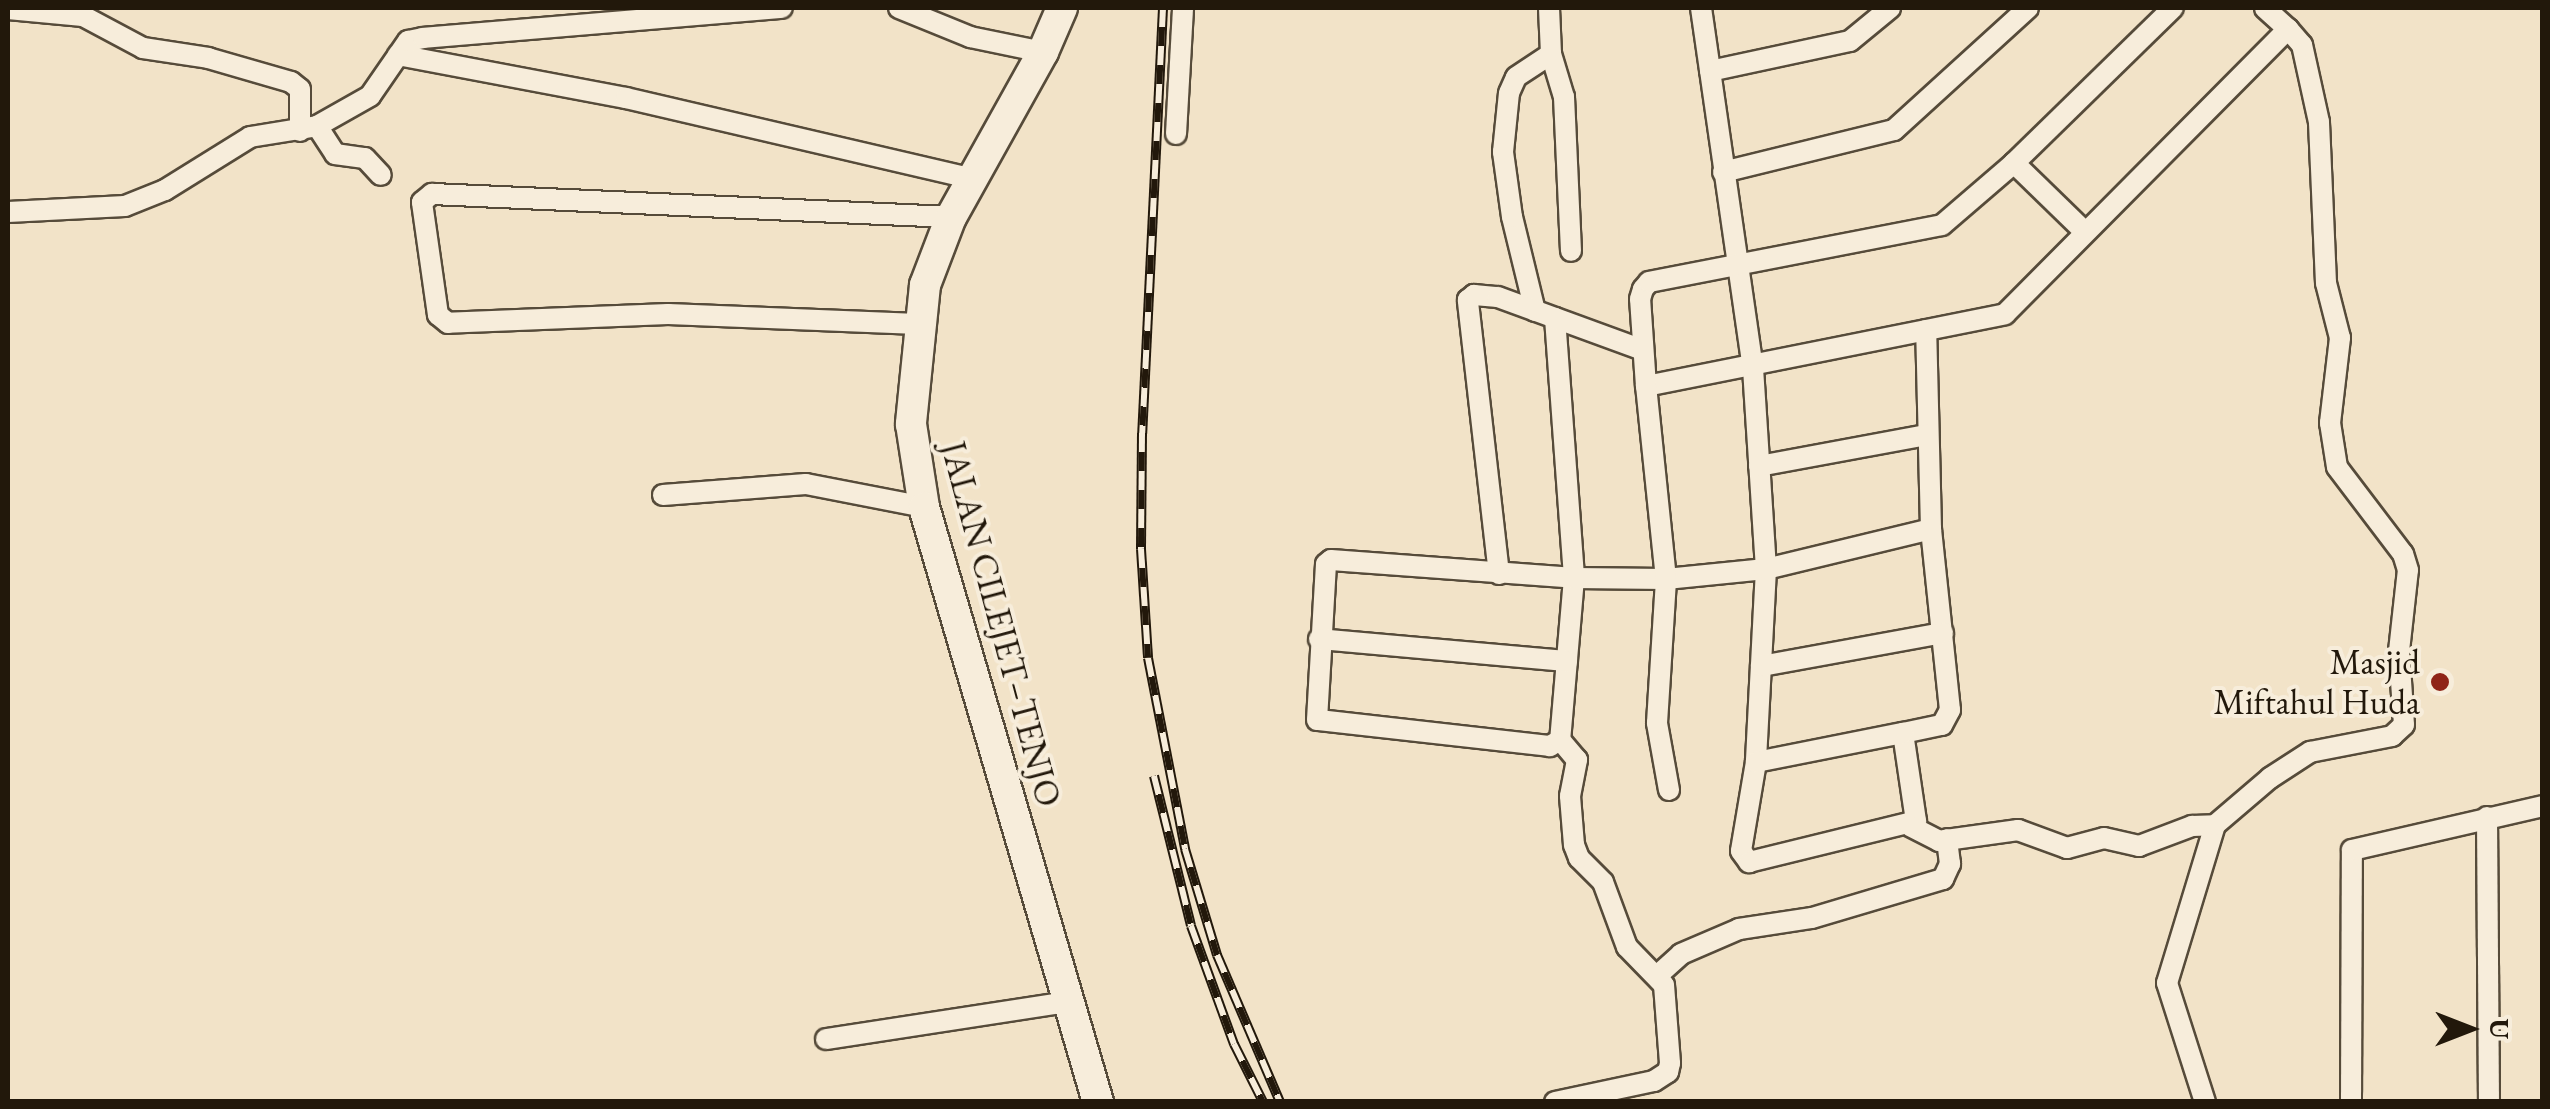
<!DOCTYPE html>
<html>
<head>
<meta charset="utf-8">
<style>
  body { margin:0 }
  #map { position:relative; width:2550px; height:1109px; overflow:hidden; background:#f2e3c8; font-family:"EB Garamond",serif }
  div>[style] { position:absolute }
  .roads { filter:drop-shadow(2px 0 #564b3a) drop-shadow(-2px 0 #564b3a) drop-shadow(0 2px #564b3a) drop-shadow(0 -2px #564b3a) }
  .street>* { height:20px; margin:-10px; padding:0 10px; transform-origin:10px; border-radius:10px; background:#f7eddb }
  .secondary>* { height:30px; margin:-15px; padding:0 15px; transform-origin:15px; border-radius:15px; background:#f7eddb }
  .rail>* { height:10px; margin-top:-5px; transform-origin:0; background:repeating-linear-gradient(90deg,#f7eddb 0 19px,#22180b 0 38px); box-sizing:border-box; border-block:2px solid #22180b }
  .dots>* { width:28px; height:28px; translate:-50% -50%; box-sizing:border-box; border:5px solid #f7eddb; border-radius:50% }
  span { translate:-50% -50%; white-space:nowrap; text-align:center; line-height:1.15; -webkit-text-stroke:8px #f7eddb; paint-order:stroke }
  .street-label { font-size:35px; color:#22180b }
  .poi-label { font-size:35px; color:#22180b }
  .right { translate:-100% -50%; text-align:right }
  .frame { position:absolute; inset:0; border:10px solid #22180b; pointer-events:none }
  .north { position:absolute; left:2420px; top:979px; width:100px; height:100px; -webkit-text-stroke:8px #f7eddb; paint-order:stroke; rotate:90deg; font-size:28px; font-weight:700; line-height:40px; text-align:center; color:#22180b }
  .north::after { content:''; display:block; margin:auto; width:35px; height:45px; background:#22180b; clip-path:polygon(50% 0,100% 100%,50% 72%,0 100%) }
</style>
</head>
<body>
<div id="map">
  <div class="roads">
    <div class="street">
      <i style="left:899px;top:8px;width:77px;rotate:22.2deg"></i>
      <i style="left:970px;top:37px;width:75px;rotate:11.6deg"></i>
      <i style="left:1549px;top:8px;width:46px;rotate:87.5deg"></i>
      <i style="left:1551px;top:54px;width:45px;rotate:73.2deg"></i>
      <i style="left:1564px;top:97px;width:154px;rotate:87.4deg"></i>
      <i style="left:1701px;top:8px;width:364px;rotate:81.8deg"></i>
      <i style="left:1753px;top:368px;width:201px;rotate:86.3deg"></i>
      <i style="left:1766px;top:569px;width:193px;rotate:93deg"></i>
      <i style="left:1756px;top:762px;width:90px;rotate:99.6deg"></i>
      <i style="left:1741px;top:851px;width:14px;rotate:54deg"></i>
      <i style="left:1749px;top:862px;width:172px;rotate:-13.8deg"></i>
      <i style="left:1916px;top:821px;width:89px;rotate:-98.4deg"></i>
      <i style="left:1903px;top:733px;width:40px;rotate:-12deg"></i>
      <i style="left:1942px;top:725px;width:17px;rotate:-62deg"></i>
      <i style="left:1950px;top:710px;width:182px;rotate:-96deg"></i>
      <i style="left:1931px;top:529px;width:199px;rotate:-91.4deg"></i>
      <i style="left:8px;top:9px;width:75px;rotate:5.3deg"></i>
      <i style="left:83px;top:16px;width:68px;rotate:28.1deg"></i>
      <i style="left:143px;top:48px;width:66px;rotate:8.7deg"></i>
      <i style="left:208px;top:58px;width:86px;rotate:16.1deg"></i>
      <i style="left:291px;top:82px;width:11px;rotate:38deg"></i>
      <i style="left:300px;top:89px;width:42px;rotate:90deg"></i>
      <i style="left:398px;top:55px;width:232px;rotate:10.7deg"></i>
      <i style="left:626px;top:98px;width:358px;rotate:13.1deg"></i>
      <i style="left:1710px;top:71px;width:143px;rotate:-12.1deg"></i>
      <i style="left:1850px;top:41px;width:52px;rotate:-39.5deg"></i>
      <i style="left:317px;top:126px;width:33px;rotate:57deg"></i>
      <i style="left:335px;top:154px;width:30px;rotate:8deg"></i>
      <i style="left:365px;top:158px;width:23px;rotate:47deg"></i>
      <i style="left:1176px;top:134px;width:126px;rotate:-86.8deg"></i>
      <i style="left:2014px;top:163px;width:98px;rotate:44.2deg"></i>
      <i style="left:1723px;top:172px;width:176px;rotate:-13.8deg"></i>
      <i style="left:1894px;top:130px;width:181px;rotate:-42.3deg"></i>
      <i style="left:8px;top:212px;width:117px;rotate:-2.9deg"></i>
      <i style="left:125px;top:206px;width:43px;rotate:-21.8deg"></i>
      <i style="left:165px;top:190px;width:100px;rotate:-31.9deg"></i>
      <i style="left:250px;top:137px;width:68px;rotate:-9.3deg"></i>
      <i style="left:317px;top:126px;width:61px;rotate:-29.5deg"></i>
      <i style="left:370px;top:96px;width:67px;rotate:-55.4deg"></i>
      <i style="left:408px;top:41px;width:15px;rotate:-11deg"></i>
      <i style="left:423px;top:38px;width:360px;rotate:-4.8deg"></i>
      <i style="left:1535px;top:311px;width:97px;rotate:-103.7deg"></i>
      <i style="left:1512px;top:217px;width:66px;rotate:-97.9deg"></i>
      <i style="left:1503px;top:152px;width:59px;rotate:-84.2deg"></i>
      <i style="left:1509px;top:93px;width:17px;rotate:-66deg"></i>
      <i style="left:1516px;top:77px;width:42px;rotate:-33.3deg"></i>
      <i style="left:1555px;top:318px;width:261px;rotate:85.8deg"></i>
      <i style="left:1574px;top:578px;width:163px;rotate:94.9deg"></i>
      <i style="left:1560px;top:740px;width:12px;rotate:149deg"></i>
      <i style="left:1550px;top:746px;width:234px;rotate:-173.6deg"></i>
      <i style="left:1317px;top:720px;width:156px;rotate:-86.7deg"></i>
      <i style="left:1326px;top:564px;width:6px;rotate:-39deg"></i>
      <i style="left:1331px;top:560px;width:244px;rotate:4.2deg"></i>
      <i style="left:1574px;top:578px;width:92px;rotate:0.6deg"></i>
      <i style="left:1666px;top:579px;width:100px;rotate:-5.7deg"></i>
      <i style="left:1766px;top:569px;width:170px;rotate:-13.6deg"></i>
      <i style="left:918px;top:324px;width:250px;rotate:-177.7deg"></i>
      <i style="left:668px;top:314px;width:220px;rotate:177.7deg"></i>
      <i style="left:448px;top:323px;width:13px;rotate:-141deg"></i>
      <i style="left:438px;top:315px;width:114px;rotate:-98.1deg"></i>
      <i style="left:422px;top:202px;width:13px;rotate:-39deg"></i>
      <i style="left:432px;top:194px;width:520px;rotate:2.54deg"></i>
      <i style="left:1646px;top:386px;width:366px;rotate:-11.3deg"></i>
      <i style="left:2005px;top:314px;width:402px;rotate:-45.2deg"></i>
      <i style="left:2288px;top:29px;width:31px;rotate:-138deg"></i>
      <i style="left:1759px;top:466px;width:171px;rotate:-10.5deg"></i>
      <i style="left:663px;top:495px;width:143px;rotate:-4.4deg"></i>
      <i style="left:806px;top:484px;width:120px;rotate:11deg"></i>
      <i style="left:1499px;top:574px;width:276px;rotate:-96.5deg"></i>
      <i style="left:1468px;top:300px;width:8px;rotate:-40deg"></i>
      <i style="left:1474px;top:295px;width:24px;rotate:5deg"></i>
      <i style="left:1498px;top:297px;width:154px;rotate:20.1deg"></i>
      <i style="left:1319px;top:639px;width:249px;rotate:5.1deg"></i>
      <i style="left:1761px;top:666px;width:185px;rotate:-10.3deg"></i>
      <i style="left:1756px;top:762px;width:150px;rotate:-11.2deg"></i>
      <i style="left:1669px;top:790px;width:68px;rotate:-100.2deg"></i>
      <i style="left:1657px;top:723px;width:144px;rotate:-86.4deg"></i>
      <i style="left:1666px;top:579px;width:194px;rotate:-95.9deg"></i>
      <i style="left:1646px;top:386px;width:87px;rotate:-93.9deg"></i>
      <i style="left:1640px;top:299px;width:10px;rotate:-73deg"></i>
      <i style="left:1643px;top:289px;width:9px;rotate:-49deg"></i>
      <i style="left:1649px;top:282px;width:298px;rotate:-11deg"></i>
      <i style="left:1942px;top:225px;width:95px;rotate:-40.7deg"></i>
      <i style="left:2014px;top:163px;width:222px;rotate:-44.3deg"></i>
      <i style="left:2487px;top:817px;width:285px;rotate:89.6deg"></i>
      <i style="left:1910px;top:826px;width:33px;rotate:27deg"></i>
      <i style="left:1939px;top:841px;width:80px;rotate:-7.9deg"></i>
      <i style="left:2018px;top:830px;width:52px;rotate:20.2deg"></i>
      <i style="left:2067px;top:848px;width:38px;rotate:-15deg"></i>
      <i style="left:2104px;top:838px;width:36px;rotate:13deg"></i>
      <i style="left:2139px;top:846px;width:57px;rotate:-20.7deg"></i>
      <i style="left:2192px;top:826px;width:23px;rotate:-2deg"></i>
      <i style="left:1658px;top:975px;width:31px;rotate:-42deg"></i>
      <i style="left:1681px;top:954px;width:63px;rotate:-23.3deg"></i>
      <i style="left:1739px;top:929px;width:74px;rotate:-8.6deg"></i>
      <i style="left:1812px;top:918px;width:137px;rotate:-16.6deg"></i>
      <i style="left:1943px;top:879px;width:17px;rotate:-65deg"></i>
      <i style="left:1950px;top:864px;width:25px;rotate:-97deg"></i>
      <i style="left:826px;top:1039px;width:245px;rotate:-8.7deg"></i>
      <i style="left:1555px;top:1102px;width:101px;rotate:-12deg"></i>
      <i style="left:1654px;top:1081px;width:17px;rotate:-33deg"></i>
      <i style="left:1668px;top:1072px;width:9px;rotate:-77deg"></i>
      <i style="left:1670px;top:1063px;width:78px;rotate:-94.4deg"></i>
      <i style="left:1664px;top:985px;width:53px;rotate:-134.2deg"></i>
      <i style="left:1627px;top:947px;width:69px;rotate:-110.3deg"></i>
      <i style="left:1603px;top:882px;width:34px;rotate:-135deg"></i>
      <i style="left:1579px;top:858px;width:14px;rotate:-111deg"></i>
      <i style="left:1574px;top:845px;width:49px;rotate:-94.7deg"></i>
      <i style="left:1570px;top:796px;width:37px;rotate:-79deg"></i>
      <i style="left:1577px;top:760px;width:26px;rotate:-130deg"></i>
      <i style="left:2205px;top:1102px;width:125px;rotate:-107.7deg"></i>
      <i style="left:2167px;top:983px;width:165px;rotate:-73.1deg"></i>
      <i style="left:2215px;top:825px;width:72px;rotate:-40.5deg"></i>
      <i style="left:2270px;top:778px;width:48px;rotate:-33deg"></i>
      <i style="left:2310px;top:752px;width:84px;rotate:-11deg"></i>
      <i style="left:2392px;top:736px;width:16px;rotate:-43deg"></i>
      <i style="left:2404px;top:725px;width:74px;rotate:-93.9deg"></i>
      <i style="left:2399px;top:651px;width:81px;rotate:-83.7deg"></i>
      <i style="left:2408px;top:570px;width:17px;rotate:-107deg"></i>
      <i style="left:2403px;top:554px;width:109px;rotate:-127.2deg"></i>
      <i style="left:2337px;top:467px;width:45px;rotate:-99deg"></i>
      <i style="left:2330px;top:423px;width:86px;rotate:-83.3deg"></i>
      <i style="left:2340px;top:338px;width:57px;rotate:-104.3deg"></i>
      <i style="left:2326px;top:283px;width:161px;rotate:-92.5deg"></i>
      <i style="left:2319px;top:122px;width:79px;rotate:-102.4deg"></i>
      <i style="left:2302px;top:45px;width:21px;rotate:-131deg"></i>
      <i style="left:2351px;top:1102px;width:252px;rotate:-89.8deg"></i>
      <i style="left:2352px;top:850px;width:195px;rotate:-13deg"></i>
    </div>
    <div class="secondary">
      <i style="left:1062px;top:8px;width:48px;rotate:113.4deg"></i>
      <i style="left:1043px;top:52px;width:189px;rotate:119.1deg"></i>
      <i style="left:951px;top:217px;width:73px;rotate:110.9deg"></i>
      <i style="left:925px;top:285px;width:140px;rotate:95.8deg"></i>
      <i style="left:911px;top:424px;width:84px;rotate:81.1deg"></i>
      <i style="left:924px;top:507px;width:620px;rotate:73.7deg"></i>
    </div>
  </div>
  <div class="rail">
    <i style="left:1163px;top:8px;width:426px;rotate:92.8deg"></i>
    <i style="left:1142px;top:433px;width:116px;rotate:90.5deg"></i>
    <i style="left:1141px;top:549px;width:109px;rotate:86.3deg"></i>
    <i style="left:1148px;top:658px;width:195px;rotate:79deg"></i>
    <i style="left:1185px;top:849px;width:111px;rotate:73.2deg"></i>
    <i style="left:1217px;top:955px;width:160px;rotate:66.8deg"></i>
    <i style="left:1154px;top:776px;width:154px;rotate:76.1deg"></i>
    <i style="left:1191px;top:926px;width:126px;rotate:70deg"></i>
    <i style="left:1234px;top:1044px;width:65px;rotate:63.4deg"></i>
  </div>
  <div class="dots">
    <i style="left:2440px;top:682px;background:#8f2418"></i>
  </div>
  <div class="street-label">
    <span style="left:1001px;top:624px;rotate:75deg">JALAN CILEJET–TENJO</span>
  </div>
  <div class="poi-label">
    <span class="right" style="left:2420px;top:682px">Masjid<br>Miftahul Huda</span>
  </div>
  <div class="frame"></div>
  <div class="north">U</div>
</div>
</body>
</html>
